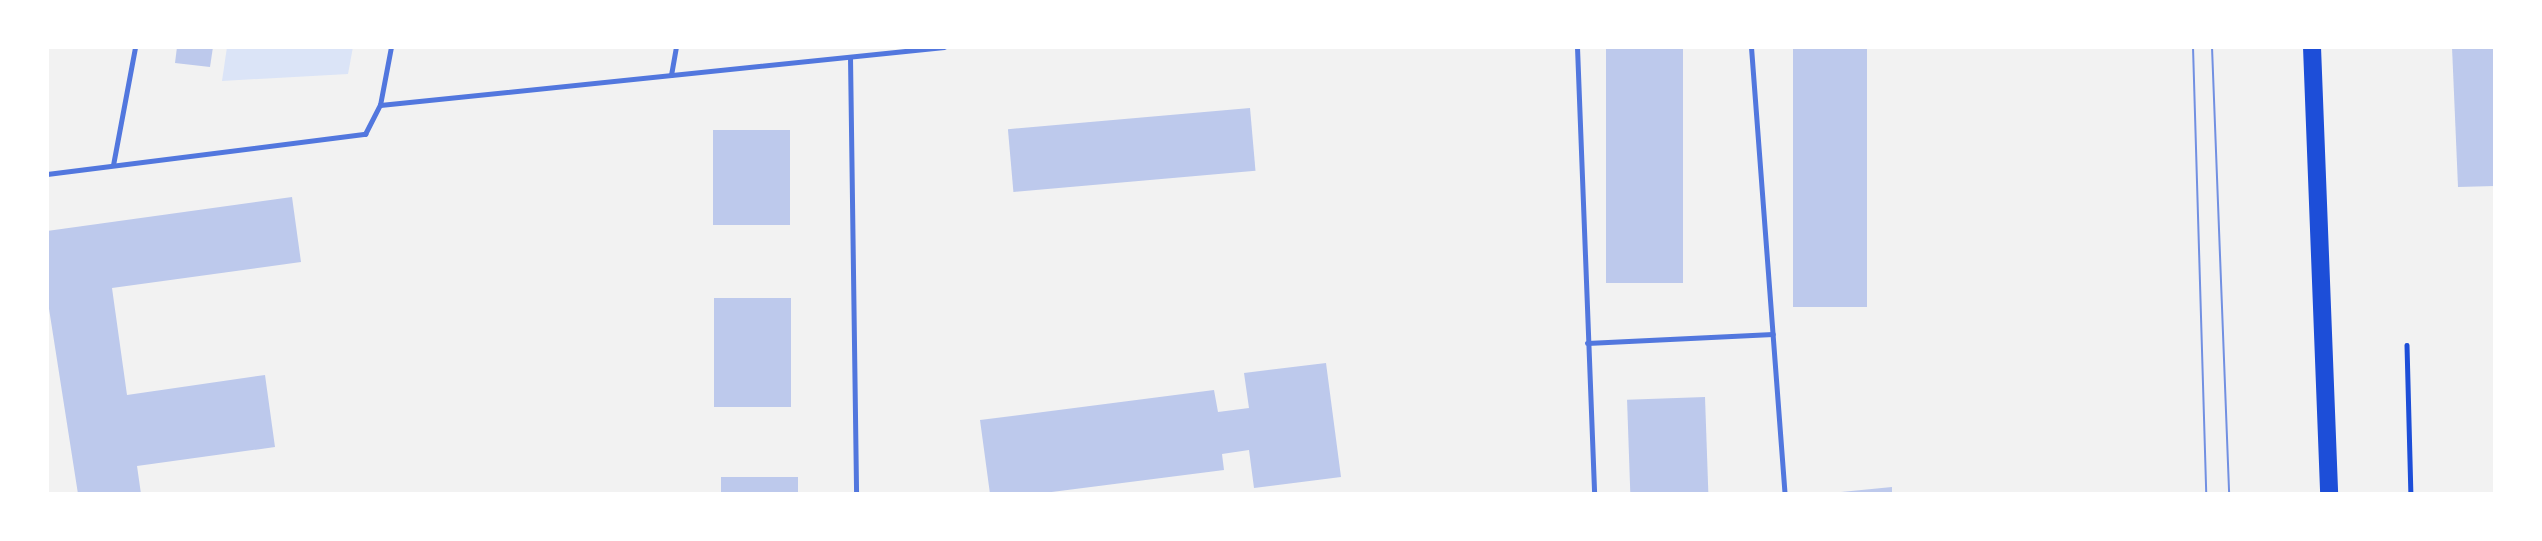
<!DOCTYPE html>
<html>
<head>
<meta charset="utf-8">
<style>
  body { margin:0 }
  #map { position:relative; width:2542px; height:541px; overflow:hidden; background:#f2f2f2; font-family:"Exo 2",sans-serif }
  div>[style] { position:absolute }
  .green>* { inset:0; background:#dbe4f7 }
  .building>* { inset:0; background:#bdc9ec; transform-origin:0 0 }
  .path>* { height:4.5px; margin:-2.25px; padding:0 2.25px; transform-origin:2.25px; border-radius:2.25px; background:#1d4ed8 }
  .service>* { height:5px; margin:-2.5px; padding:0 2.5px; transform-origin:2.5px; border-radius:2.5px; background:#5277de }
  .primary>* { height:18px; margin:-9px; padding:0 9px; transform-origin:9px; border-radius:9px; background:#1d4ed8 }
  .tram>* { height:2px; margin:-1px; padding:0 1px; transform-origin:1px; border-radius:1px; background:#7290e2 }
  span { translate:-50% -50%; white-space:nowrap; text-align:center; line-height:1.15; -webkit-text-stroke:6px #fff; paint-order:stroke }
  .frame { position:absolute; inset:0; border:49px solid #fff; pointer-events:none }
</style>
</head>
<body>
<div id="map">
  <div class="green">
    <i style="clip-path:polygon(227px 47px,353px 47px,348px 74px,222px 81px)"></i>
  </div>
  <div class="building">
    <i style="clip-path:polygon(177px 47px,213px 47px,210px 67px,175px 63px)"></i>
    <i style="left:1606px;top:47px;width:77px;height:236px"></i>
    <i style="left:1793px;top:47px;width:74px;height:260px"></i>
    <i style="clip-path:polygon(2452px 47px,2495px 47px,2495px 186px,2458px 187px)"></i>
    <i style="left:1250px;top:108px;width:63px;height:243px;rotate:85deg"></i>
    <i style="left:713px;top:130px;width:77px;height:95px"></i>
    <i style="clip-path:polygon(292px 197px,301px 262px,112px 288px,127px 395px,265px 375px,275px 447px,137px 466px,141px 494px,78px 494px,47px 296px,47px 231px)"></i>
    <i style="left:714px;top:298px;width:77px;height:109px"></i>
    <i style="clip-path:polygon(1326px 363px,1341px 477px,1254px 488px,1249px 450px,1222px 454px,1224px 470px,1036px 494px,990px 494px,980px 420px,1214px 390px,1218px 412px,1249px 408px,1244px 373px)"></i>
    <i style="left:1705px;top:397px;width:97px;height:78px;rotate:88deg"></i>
    <i style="left:798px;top:477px;width:17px;height:77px;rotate:90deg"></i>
    <i style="clip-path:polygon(1892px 487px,1892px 494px,1841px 494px,1841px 492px)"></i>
  </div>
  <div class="path">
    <i style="left:2407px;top:345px;width:149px;rotate:88.5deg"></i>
  </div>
  <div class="service">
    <i style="left:1577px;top:47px;width:447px;rotate:87.8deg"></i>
    <i style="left:1751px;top:47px;width:448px;rotate:85.7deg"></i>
    <i style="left:850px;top:57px;width:437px;rotate:89.2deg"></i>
    <i style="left:671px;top:75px;width:28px;rotate:-80deg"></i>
    <i style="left:380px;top:105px;width:59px;rotate:-79.3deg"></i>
    <i style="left:113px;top:165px;width:120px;rotate:-79.4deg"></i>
    <i style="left:47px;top:174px;width:321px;rotate:-7.2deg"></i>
    <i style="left:365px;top:134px;width:33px;rotate:-63deg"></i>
    <i style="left:380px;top:105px;width:567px;rotate:-5.87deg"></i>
    <i style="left:1587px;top:343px;width:186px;rotate:-2.8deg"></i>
  </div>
  <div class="primary">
    <i style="left:2312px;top:47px;width:447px;rotate:87.8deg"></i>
  </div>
  <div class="tram">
    <i style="left:2193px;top:47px;width:447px;rotate:88.3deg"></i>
    <i style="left:2212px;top:47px;width:447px;rotate:87.8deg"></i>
  </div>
  <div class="frame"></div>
</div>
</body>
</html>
